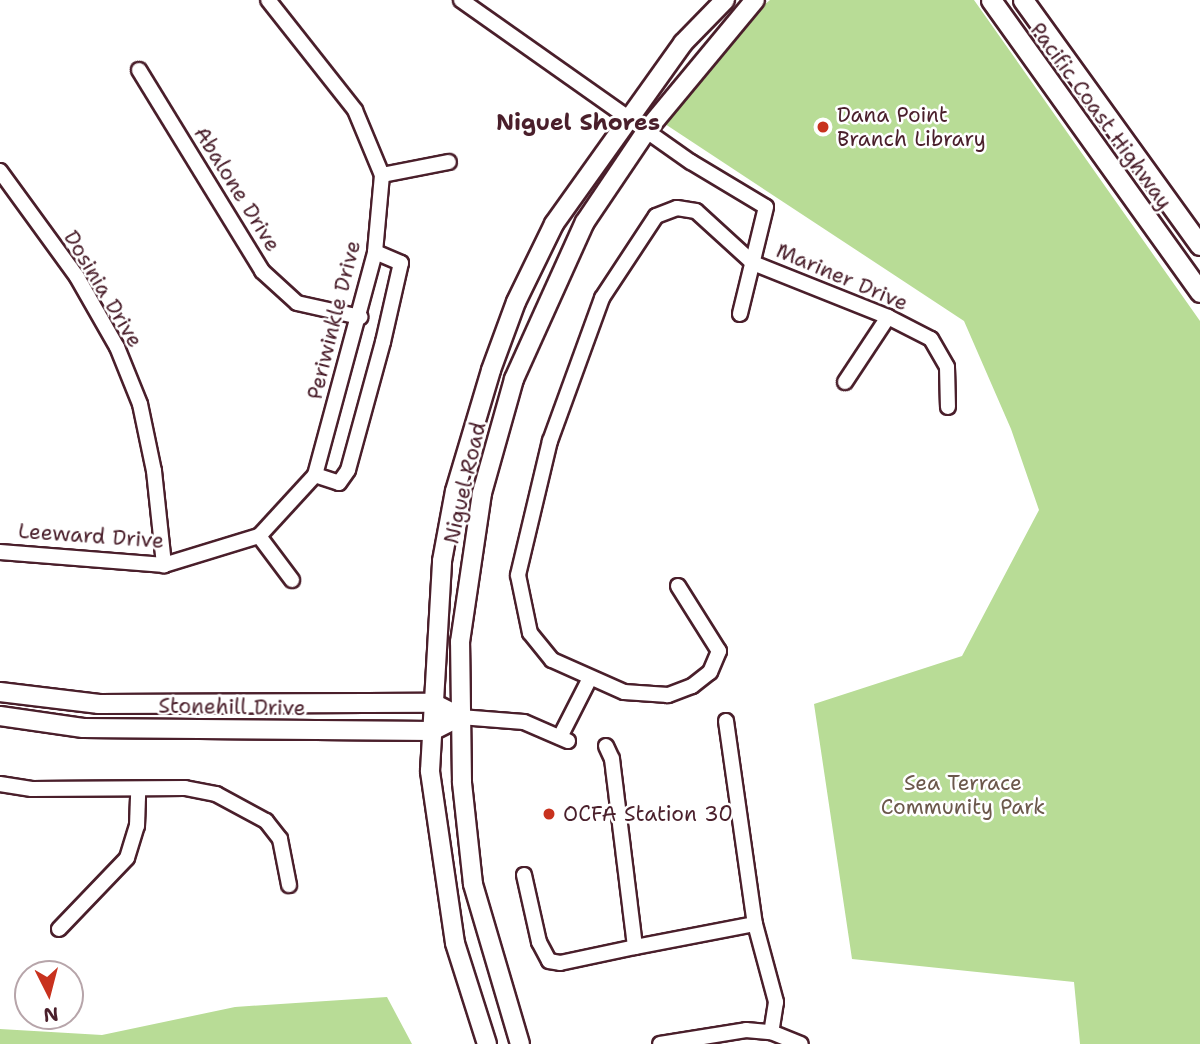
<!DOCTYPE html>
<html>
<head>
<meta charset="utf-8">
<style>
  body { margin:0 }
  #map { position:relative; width:1200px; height:1044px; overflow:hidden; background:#fff; font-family:"Shantell Sans",sans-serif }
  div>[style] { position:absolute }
  .green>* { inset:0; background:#b8dc96 }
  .roads { filter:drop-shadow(2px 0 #4a1f2b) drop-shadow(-2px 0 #4a1f2b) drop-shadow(0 2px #4a1f2b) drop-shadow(0 -2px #4a1f2b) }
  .minor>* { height:14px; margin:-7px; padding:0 7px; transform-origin:7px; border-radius:7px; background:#fff }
  .major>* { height:18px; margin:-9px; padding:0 9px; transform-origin:9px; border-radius:9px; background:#fff }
  .highway>* { height:19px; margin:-9.5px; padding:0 9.5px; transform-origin:9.5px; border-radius:9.5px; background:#fff }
  .dots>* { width:19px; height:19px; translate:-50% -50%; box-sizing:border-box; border:4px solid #fff; border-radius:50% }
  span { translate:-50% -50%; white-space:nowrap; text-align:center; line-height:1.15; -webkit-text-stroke:5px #fff; paint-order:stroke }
  .poi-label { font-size:21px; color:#4a1f2b }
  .left { translate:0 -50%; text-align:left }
  .street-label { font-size:21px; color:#4a1f2b }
  .park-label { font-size:21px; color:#6b584b }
  .neighbourhood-label { font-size:23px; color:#4a1f2b; font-weight:700 }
  .north { position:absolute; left:14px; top:960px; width:70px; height:70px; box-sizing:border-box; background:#fff; border:2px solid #b7a5aa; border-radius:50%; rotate:174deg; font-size:19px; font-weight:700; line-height:28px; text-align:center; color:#4a1f2b }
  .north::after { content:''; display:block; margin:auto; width:24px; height:32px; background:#c8321e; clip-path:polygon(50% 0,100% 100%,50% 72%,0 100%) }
</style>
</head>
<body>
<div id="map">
  <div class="green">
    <i style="clip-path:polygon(770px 0,974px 0,1200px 321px,1200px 1044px,1080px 1044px,1074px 982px,852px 959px,814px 704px,962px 656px,1039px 510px,1011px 429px,964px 321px,662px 122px,734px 30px)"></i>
    <i style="clip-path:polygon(387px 997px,412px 1044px,0 1044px,0 1029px,102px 1035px,235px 1007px)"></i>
  </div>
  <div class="roads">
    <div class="minor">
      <i style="left:461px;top:0;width:281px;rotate:35.2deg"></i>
      <i style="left:691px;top:162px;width:87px;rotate:31deg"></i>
      <i style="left:766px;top:207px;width:110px;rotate:103.7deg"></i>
      <i style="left:139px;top:70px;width:236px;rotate:58.5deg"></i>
      <i style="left:262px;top:271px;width:47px;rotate:42.4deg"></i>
      <i style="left:297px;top:303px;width:65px;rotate:12.5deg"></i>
      <i style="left:0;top:171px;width:131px;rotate:54deg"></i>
      <i style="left:77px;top:277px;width:81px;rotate:60.3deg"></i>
      <i style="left:117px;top:347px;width:61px;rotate:68deg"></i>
      <i style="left:140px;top:404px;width:68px;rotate:78.2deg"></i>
      <i style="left:154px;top:471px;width:95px;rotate:83.9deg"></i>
      <i style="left:382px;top:175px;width:68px;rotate:-11deg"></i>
      <i style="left:845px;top:382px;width:78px;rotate:-56.5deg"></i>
      <i style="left:315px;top:475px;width:25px;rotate:18deg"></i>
      <i style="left:339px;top:483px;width:16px;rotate:-55deg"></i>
      <i style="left:348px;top:470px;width:133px;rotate:-74.7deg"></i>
      <i style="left:383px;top:342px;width:81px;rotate:-77.2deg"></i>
      <i style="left:401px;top:263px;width:28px;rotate:-157deg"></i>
      <i style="left:259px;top:536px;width:55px;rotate:53.1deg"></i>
      <i style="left:0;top:552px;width:165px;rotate:4.5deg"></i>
      <i style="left:164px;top:565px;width:99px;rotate:-17deg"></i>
      <i style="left:259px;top:536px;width:83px;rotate:-47.4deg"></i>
      <i style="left:315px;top:475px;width:231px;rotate:-74.9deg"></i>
      <i style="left:375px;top:252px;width:77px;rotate:-84.8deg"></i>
      <i style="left:382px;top:175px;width:70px;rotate:-112.6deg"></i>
      <i style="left:355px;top:110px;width:140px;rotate:-128.3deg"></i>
      <i style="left:678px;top:586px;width:77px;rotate:57.8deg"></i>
      <i style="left:719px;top:651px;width:23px;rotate:113deg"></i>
      <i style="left:710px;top:672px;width:23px;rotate:142deg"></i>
      <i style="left:692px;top:686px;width:26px;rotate:159deg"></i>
      <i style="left:668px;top:695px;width:44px;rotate:-176.1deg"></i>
      <i style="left:624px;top:692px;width:79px;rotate:-156deg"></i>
      <i style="left:552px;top:660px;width:35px;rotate:-129deg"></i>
      <i style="left:530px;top:633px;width:59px;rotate:-101.7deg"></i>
      <i style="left:518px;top:575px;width:138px;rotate:-76.6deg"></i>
      <i style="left:550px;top:441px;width:152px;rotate:-70deg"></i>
      <i style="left:602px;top:298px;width:98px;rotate:-56.6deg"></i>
      <i style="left:656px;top:216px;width:22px;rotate:-21deg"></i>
      <i style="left:677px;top:208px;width:19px;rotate:9deg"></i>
      <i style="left:696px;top:211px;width:77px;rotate:42.4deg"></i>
      <i style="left:753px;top:263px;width:145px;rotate:21.8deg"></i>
      <i style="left:888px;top:317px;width:48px;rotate:27.1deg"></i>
      <i style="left:931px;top:339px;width:32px;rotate:60deg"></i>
      <i style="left:947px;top:367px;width:40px;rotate:88.6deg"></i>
      <i style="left:460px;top:717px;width:64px;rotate:4.5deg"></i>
      <i style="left:524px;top:722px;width:48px;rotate:23.4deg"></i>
      <i style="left:726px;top:721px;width:205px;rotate:81.9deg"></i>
      <i style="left:755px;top:924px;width:81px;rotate:74.9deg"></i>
      <i style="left:776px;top:1002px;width:30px;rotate:99deg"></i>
      <i style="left:560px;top:737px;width:66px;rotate:-63deg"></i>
      <i style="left:606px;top:746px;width:14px;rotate:65deg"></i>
      <i style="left:612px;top:759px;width:189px;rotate:83deg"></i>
      <i style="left:635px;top:947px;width:122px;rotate:-10.9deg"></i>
      <i style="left:0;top:784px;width:32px;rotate:9deg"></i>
      <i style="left:32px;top:789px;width:153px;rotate:-0.4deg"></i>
      <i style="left:185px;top:788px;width:32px;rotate:11deg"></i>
      <i style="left:216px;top:794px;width:57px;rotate:28.4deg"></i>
      <i style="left:266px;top:821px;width:23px;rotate:52deg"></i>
      <i style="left:280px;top:839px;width:47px;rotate:78.9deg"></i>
      <i style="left:524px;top:875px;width:69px;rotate:77.4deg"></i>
      <i style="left:539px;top:942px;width:21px;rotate:62deg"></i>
      <i style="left:549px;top:961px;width:11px;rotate:10deg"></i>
      <i style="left:560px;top:963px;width:77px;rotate:-12deg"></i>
      <i style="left:59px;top:929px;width:98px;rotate:-46.2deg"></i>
      <i style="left:127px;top:858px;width:34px;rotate:-73deg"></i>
      <i style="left:137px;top:826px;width:37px;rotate:-88deg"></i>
      <i style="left:660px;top:1044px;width:87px;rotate:-9.2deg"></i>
      <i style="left:746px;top:1030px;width:25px;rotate:5deg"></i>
      <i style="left:771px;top:1032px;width:32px;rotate:22deg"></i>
    </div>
    <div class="major">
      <i style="left:0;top:692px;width:100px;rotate:6.9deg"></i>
      <i style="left:99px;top:704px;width:334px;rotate:-0.2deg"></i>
      <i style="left:433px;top:703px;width:30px;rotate:27deg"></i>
      <i style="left:0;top:716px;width:84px;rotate:8.2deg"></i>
      <i style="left:83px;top:728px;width:349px;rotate:0.5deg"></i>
      <i style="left:432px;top:731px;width:31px;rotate:-27deg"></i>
      <i style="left:487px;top:1044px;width:106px;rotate:-107.6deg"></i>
      <i style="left:455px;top:943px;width:174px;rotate:-98.3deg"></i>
      <i style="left:430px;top:771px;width:210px;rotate:-86.7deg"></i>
      <i style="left:442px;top:561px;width:71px;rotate:-79.5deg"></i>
      <i style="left:455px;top:491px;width:126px;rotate:-73.4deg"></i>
      <i style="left:491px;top:370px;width:72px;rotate:-69.8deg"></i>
      <i style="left:516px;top:302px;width:87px;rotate:-64deg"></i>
      <i style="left:554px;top:224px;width:222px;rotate:-54.5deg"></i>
      <i style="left:683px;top:43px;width:60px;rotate:-45.7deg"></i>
      <i style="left:520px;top:1044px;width:167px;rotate:-106.4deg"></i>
      <i style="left:473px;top:884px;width:103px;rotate:-96.2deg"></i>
      <i style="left:462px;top:782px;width:140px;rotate:-90.8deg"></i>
      <i style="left:460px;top:642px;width:151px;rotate:-81.6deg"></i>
      <i style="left:482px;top:493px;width:118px;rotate:-74.3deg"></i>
      <i style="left:514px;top:379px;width:172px;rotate:-65.7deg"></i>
      <i style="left:585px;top:222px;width:111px;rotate:-56deg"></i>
      <i style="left:647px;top:130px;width:169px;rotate:-50.3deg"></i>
    </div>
    <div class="highway">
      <i style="left:991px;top:0;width:359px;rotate:54.4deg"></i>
      <i style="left:1023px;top:0;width:302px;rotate:54.2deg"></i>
    </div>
  </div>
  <div class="dots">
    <i style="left:823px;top:127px;background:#c8321e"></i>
    <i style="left:549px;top:814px;background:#c8321e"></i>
  </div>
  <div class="poi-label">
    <span class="left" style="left:837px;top:127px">Dana Point<br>Branch Library</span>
    <span class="left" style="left:563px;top:814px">OCFA Station 30</span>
  </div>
  <div class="street-label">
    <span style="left:1101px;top:116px;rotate:54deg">Pacific Coast Highway</span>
    <span style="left:237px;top:189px;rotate:58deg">Abalone Drive</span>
    <span style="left:842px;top:277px;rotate:23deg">Mariner Drive</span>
    <span style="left:103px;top:289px;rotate:59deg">Dosinia Drive</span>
    <span style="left:334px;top:320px;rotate:-76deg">Periwinkle Drive</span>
    <span style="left:465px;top:483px;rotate:-77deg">Niguel Road</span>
    <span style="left:91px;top:536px;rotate:4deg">Leeward Drive</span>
    <span style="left:232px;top:707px;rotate:1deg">Stonehill Drive</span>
  </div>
  <div class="park-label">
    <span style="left:963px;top:795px">Sea Terrace<br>Community Park</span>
  </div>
  <div class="neighbourhood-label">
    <span style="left:578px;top:122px">Niguel Shores</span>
  </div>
  <div class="north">N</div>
</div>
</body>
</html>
